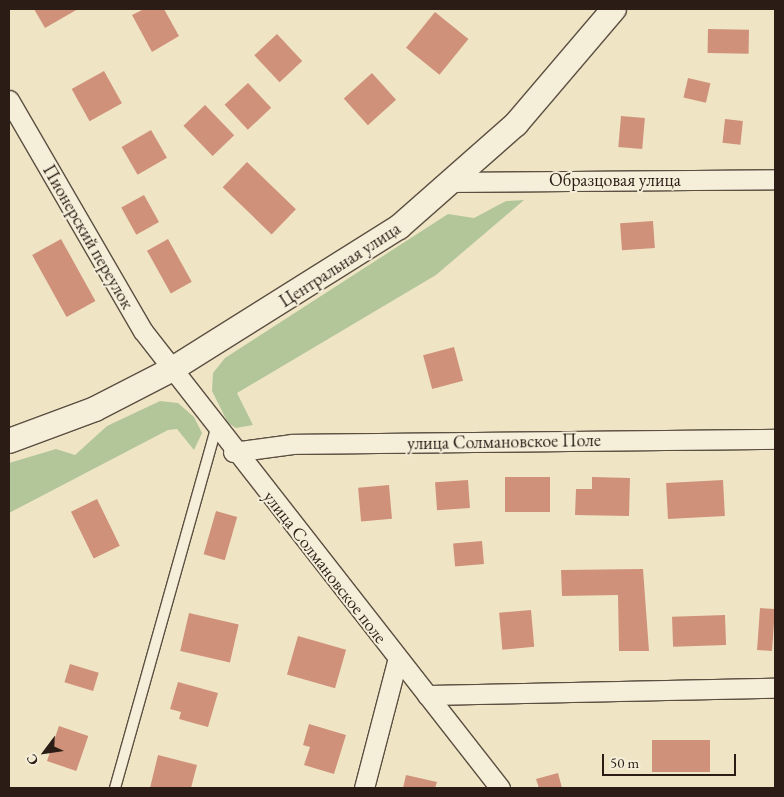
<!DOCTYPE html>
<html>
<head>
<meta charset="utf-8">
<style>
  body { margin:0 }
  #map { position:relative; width:784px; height:797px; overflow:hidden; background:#efe5c5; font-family:"EB Garamond",serif }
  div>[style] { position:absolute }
  .green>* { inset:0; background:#b3c69a }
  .building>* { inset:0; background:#d0917a; transform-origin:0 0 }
  .roads { filter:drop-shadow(1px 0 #5c4f42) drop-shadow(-1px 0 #5c4f42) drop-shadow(0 1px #5c4f42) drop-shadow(0 -1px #5c4f42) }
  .service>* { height:10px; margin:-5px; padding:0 5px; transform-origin:5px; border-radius:5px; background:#f5eed9 }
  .minor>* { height:19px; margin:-9.5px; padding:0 9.5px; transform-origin:9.5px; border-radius:9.5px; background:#f5eed9 }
  .tertiary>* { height:24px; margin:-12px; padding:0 12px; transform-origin:12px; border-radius:12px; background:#f5eed9 }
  span { translate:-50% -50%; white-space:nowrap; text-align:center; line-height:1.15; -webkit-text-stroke:4px #f5eed9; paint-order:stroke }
  .street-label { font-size:18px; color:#2b1d16 }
  .frame { position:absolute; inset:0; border:10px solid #2b1d16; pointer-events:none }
  .north { position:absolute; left:20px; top:727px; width:50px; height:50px; -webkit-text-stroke:4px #f5eed9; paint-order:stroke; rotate:239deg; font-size:14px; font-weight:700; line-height:20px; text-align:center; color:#2b1d16 }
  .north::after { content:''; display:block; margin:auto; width:18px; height:22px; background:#2b1d16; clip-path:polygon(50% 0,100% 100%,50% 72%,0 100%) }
  .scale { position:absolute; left:602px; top:754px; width:134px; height:22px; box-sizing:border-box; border:2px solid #2b1d16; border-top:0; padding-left:6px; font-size:15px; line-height:18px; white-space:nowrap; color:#2b1d16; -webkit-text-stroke:4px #f5eed9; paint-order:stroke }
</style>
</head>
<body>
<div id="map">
  <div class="green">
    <i style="clip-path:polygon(524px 200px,436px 275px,237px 393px,253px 425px,236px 428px,228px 423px,212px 391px,213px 373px,225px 358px,448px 214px,474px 218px,506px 201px)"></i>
    <i style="clip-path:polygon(160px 401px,178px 403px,194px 417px,202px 433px,194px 450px,177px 429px,168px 430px,9px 513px,9px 463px,56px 449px,75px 455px,107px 426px)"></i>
  </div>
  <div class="building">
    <i style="clip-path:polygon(34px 9px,78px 9px,45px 28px)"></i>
    <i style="clip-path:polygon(144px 9px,164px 9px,179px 36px,152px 52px,132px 15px)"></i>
    <i style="left:435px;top:12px;width:43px;height:46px;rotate:39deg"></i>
    <i style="left:708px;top:29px;width:41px;height:24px;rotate:1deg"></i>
    <i style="left:277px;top:34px;width:37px;height:31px;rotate:47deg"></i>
    <i style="left:104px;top:71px;width:37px;height:37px;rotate:61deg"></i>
    <i style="left:372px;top:73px;width:36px;height:38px;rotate:48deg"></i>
    <i style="left:688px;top:78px;width:23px;height:20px;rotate:13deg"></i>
    <i style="left:248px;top:83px;width:34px;height:32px;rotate:47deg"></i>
    <i style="left:205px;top:105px;width:42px;height:30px;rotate:46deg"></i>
    <i style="left:621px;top:116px;width:24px;height:31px;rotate:5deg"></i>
    <i style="left:725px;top:119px;width:18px;height:24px;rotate:6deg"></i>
    <i style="left:151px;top:130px;width:32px;height:34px;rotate:60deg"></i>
    <i style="left:247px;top:162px;width:68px;height:35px;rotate:44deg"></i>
    <i style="left:144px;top:195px;width:31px;height:26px;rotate:61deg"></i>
    <i style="left:653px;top:221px;width:27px;height:33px;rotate:86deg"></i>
    <i style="left:61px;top:239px;width:71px;height:33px;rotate:61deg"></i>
    <i style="left:168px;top:239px;width:49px;height:24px;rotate:61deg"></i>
    <i style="left:454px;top:347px;width:35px;height:32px;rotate:75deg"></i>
    <i style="left:550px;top:477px;width:35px;height:45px;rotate:90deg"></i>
    <i style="clip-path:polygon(592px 477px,630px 478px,629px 516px,575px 515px,576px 489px,592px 489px)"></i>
    <i style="left:468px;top:480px;width:28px;height:33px;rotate:86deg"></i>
    <i style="left:723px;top:480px;width:36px;height:57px;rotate:87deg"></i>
    <i style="left:389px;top:485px;width:34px;height:31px;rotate:85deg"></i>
    <i style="left:97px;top:499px;width:52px;height:29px;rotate:64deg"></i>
    <i style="left:216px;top:511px;width:22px;height:45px;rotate:16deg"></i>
    <i style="left:482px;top:541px;width:23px;height:29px;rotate:85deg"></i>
    <i style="clip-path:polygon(643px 569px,649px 651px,619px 651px,618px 595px,562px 596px,561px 570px)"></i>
    <i style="left:760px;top:608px;width:15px;height:42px;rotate:4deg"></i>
    <i style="left:531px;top:610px;width:37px;height:32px;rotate:85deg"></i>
    <i style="left:189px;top:613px;width:51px;height:39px;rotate:13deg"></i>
    <i style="left:725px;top:615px;width:30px;height:53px;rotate:88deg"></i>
    <i style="left:298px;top:636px;width:50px;height:40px;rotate:16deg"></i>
    <i style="left:70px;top:664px;width:30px;height:19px;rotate:17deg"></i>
    <i style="clip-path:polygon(178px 682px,218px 693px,208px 727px,179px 719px,181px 712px,170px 709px)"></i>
    <i style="clip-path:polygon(309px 724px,346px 735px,334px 774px,304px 765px,310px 747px,303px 745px)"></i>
    <i style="left:59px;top:726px;width:31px;height:37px;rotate:19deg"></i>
    <i style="left:710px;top:740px;width:32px;height:58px;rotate:90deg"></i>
    <i style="clip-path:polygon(158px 755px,197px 765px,191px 788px,150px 788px)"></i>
    <i style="clip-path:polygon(558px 773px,562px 788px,539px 788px,536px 779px)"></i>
    <i style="clip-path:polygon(406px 775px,437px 782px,435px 788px,403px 788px)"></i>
  </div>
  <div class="roads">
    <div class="service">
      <i style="left:115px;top:788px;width:373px;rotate:-74.3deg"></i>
    </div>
    <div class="minor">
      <i style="left:9px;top:100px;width:267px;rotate:59.9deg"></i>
      <i style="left:143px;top:331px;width:580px;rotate:52deg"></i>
      <i style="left:456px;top:182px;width:319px;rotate:-0.5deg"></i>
      <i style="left:233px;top:452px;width:60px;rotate:-7.7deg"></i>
      <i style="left:292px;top:444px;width:483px;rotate:-0.6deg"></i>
      <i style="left:427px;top:695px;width:348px;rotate:-1.2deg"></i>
      <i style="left:364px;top:788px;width:131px;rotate:-75.4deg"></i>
    </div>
    <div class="tertiary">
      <i style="left:9px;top:441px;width:92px;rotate:-20.4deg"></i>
      <i style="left:95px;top:409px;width:85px;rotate:-27.2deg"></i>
      <i style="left:171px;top:370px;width:269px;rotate:-32.1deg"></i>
      <i style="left:399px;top:227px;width:156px;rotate:-41.4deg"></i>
      <i style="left:516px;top:124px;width:151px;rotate:-49.6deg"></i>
    </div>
  </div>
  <div class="street-label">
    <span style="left:615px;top:180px">Образцовая улица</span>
    <span style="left:88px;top:237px;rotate:60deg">Пионерский переулок</span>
    <span style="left:340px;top:265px;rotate:-33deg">Центральная улица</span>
    <span style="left:504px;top:442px;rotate:-1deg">улица Солмановское Поле</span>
    <span style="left:325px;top:567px;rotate:52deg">улица Солмановское поле</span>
  </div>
  <div class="frame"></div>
  <div class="north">С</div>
  <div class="scale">50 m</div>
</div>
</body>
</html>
